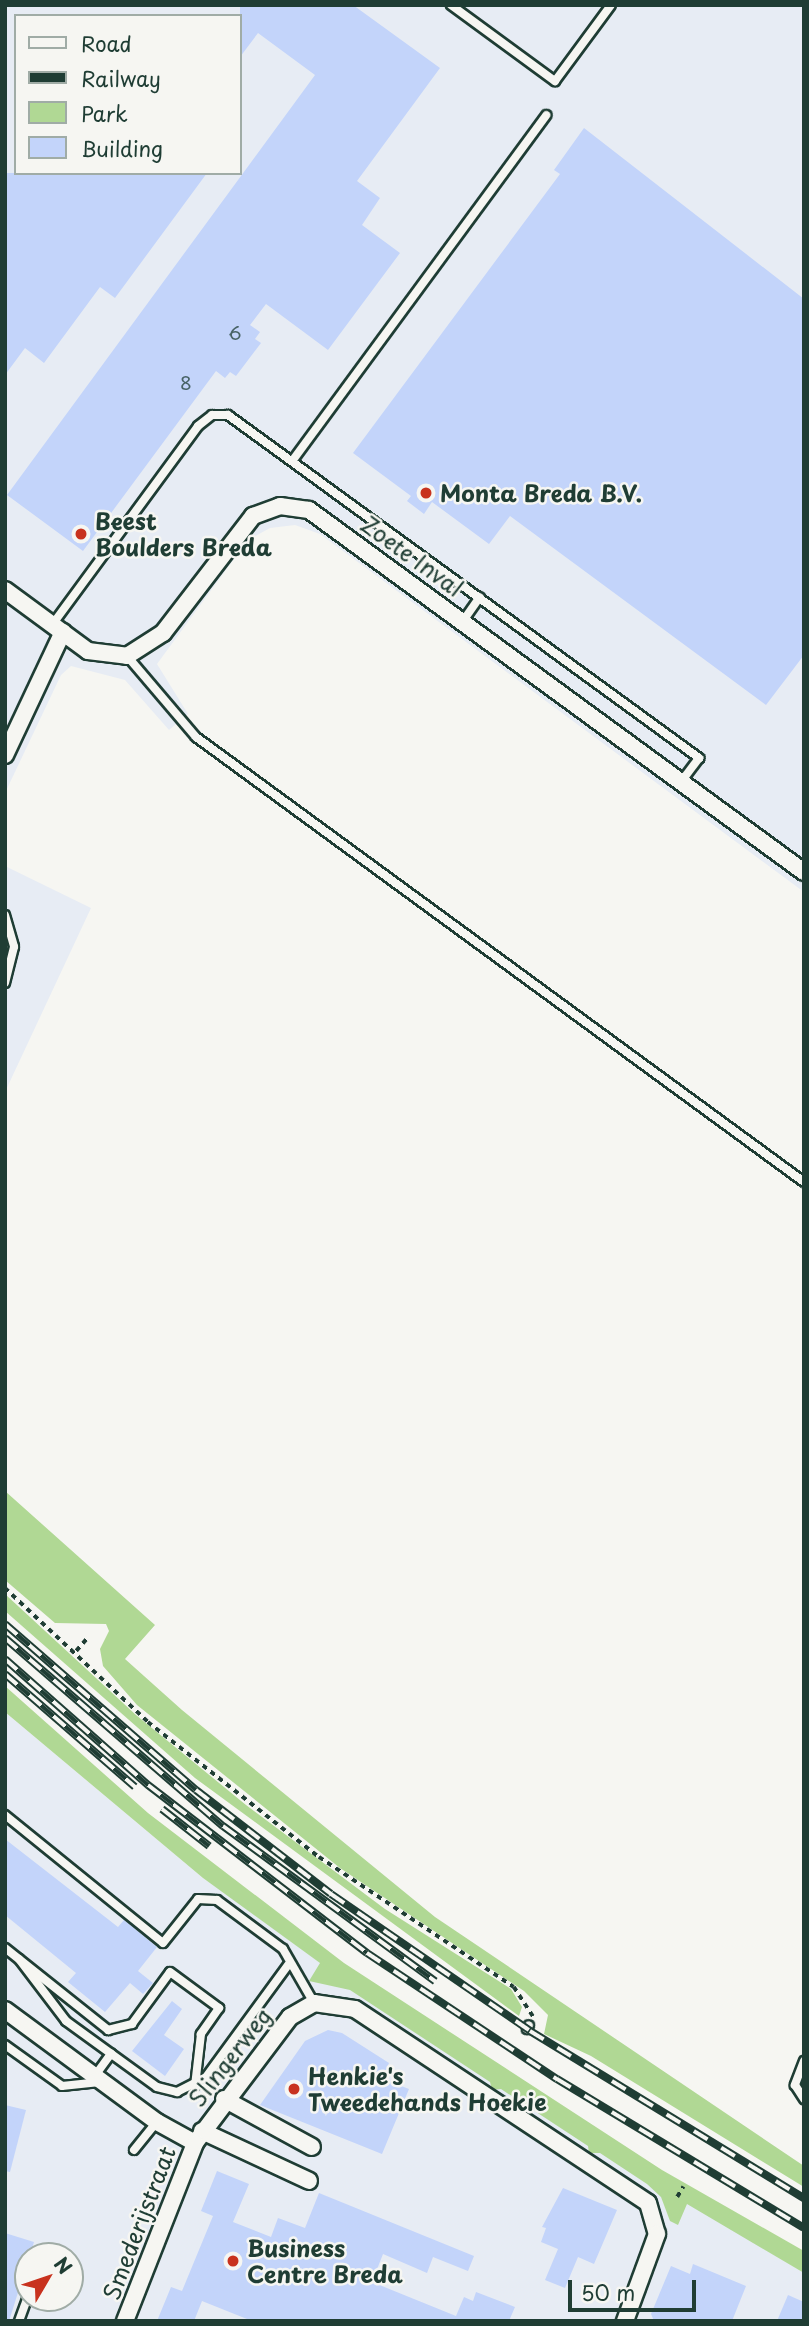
<!DOCTYPE html>
<html>
<head>
<meta charset="utf-8">
<style>
  body { margin:0 }
  #map { position:relative; width:809px; height:2326px; overflow:hidden; background:#f6f6f2; font-family:"Playpen Sans",sans-serif }
  div>[style] { position:absolute }
  .built>* { inset:0; background:#e7ecf4 }
  .green>* { inset:0; background:#b0d894 }
  .building>* { inset:0; background:#c3d4fa }
  .path>* { height:3.5px; margin-top:-1.75px; transform-origin:0; background:repeating-linear-gradient(90deg,#1f3d34 0 5px,transparent 0 10px) }
  .roads { filter:drop-shadow(2px 0 #1f3d34) drop-shadow(-2px 0 #1f3d34) drop-shadow(0 2px #1f3d34) drop-shadow(0 -2px #1f3d34) }
  .lane>* { height:8px; margin:-4px; padding:0 4px; transform-origin:4px; border-radius:4px; background:#f6f6f2 }
  .street>* { height:16px; margin:-8px; padding:0 8px; transform-origin:8px; border-radius:8px; background:#f6f6f2 }
  .rail>* { height:8px; margin-top:-4px; transform-origin:0; background:repeating-linear-gradient(90deg,#f6f6f2 0 16px,#1f3d34 0 32px); box-sizing:border-box; border-block:2px solid #1f3d34 }
  .dots>* { width:19px; height:19px; translate:-50% -50%; box-sizing:border-box; border:4px solid #f6f6f2; border-radius:50% }
  span { translate:-50% -50%; white-space:nowrap; text-align:center; line-height:1.15; -webkit-text-stroke:5px #f6f6f2; paint-order:stroke }
  .number-label { font-size:19px; color:#486366 }
  .number-label span { -webkit-text-stroke-width:0 }
  .poi-label { font-size:23px; color:#1f3d34; font-weight:700 }
  .left { translate:0 -50%; text-align:left }
  .street-label { font-size:23px; color:#1f3d34 }
  .frame { position:absolute; inset:0; border:7px solid #1f3d34; pointer-events:none }
  .legend { position:absolute; left:14px; top:14px; width:228px; height:161px; box-sizing:border-box; background:#f6f6f2; border:2px solid #a0aca6; margin:0; padding:9px 12px; list-style:none; font-size:21px; color:#1f3d34 }
  .legend li { display:flex; align-items:center; gap:14px; height:35px }
  .legend b { width:35px; border:2px solid #a0aca6 }
  .north { position:absolute; left:14px; top:2242px; width:70px; height:70px; box-sizing:border-box; background:#f6f6f2; border:2px solid #a0aca6; border-radius:50%; rotate:51deg; font-size:19px; font-weight:700; line-height:28px; text-align:center; color:#1f3d34 }
  .north::after { content:''; display:block; margin:auto; width:24px; height:32px; background:#c8321e; clip-path:polygon(50% 0,100% 100%,50% 72%,0 100%) }
  .scale { position:absolute; left:568px; top:2280px; width:128px; height:32px; box-sizing:border-box; border:4px solid #1f3d34; border-top:0; padding-left:9px; font-size:21px; line-height:24px; white-space:nowrap; color:#1f3d34; -webkit-text-stroke:5px #f6f6f2; paint-order:stroke }
</style>
</head>
<body>
<div id="map">
  <div class="built">
    <i style="clip-path:polygon(evenodd,5px 5px,804px 5px,804px 892px,320px 534px,295px 525px,270px 528px,248px 540px,157px 664px,188px 714px,169px 730px,125px 680px,71px 666px,61px 675px,5px 793px,5px 5px,16px 16px,240px 16px,240px 173px,16px 173px,16px 16px)"></i>
    <i style="clip-path:polygon(5px 866px,91px 908px,5px 1092px)"></i>
    <i style="clip-path:polygon(evenodd,5px 1712px,203px 1878px,677px 2197px,804px 2273px,804px 2321px,5px 2321px,5px 1712px,28px 2256px,70px 2256px,70px 2298px,28px 2298px,28px 2256px)"></i>
  </div>
  <div class="green">
    <i style="clip-path:polygon(5px 1491px,155px 1625px,125px 1659px,182px 1710px,435px 1917px,804px 2166px,804px 2187px,591px 2056px,544px 2034px,548px 2015px,524px 1991px,340px 1868px,137px 1705px,103px 1666px,100px 1649px,109px 1631px,106px 1624px,55px 1623px,5px 1580px)"></i>
    <i style="clip-path:polygon(5px 1594px,136px 1715px,246px 1805px,385px 1909px,511px 1989px,522px 2007px,519px 2016px,195px 1778px,5px 1611px)"></i>
    <i style="clip-path:polygon(5px 1686px,148px 1813px,344px 1963px,662px 2170px,804px 2251px,804px 2273px,687px 2204px,678px 2225px,670px 2221px,661px 2197px,647px 2184px,600px 2153px,589px 2153px,588px 2146px,501px 2089px,492px 2090px,490px 2082px,350px 1990px,309px 1981px,320px 1963px,203px 1878px,5px 1712px)"></i>
  </div>
  <div class="building">
    <i style="clip-path:polygon(240px 5px,353px 5px,440px 68px,357px 181px,380px 198px,362px 225px,400px 253px,328px 350px,266px 304px,250px 325px,260px 332px,255px 339px,261px 343px,236px 376px,230px 372px,225px 378px,216px 371px,83px 551px,7px 495px,315px 75px,258px 33px,240px 57px)"></i>
    <i style="clip-path:polygon(584px 128px,804px 299px,804px 655px,766px 705px,510px 516px,489px 544px,432px 502px,424px 514px,407px 501px,411px 496px,353px 453px,560px 174px,554px 170px)"></i>
    <i style="clip-path:polygon(5px 173px,207px 173px,115px 298px,100px 287px,44px 363px,25px 348px,5px 375px)"></i>
    <i style="clip-path:polygon(5px 1839px,118px 1927px,124px 1920px,157px 1947px,138px 1971px,153px 1983px,143px 1994px,130px 1983px,105px 2012px,68px 1982px,76px 1973px,5px 1915px)"></i>
    <i style="clip-path:polygon(172px 2001px,182px 2009px,164px 2035px,184px 2049px,165px 2076px,132px 2051px)"></i>
    <i style="clip-path:polygon(328px 2030px,342px 2033px,389px 2063px,383px 2079px,409px 2089px,382px 2154px,260px 2105px,305px 2041px)"></i>
    <i style="clip-path:polygon(5px 2105px,26px 2110px,10px 2172px,5px 2171px)"></i>
    <i style="clip-path:polygon(217px 2171px,249px 2184px,233px 2222px,271px 2237px,278px 2218px,305px 2228px,319px 2193px,474px 2256px,468px 2271px,433px 2257px,427px 2273px,383px 2254px,372px 2282px,456px 2316px,464px 2297px,473px 2301px,476px 2292px,515px 2307px,509px 2321px,252px 2321px,202px 2301px,194px 2321px,157px 2321px,171px 2287px,182px 2291px,213px 2216px,201px 2211px)"></i>
    <i style="clip-path:polygon(563px 2188px,617px 2210px,594px 2264px,578px 2257px,565px 2288px,545px 2280px,558px 2249px,541px 2242px,546px 2228px,542px 2227px)"></i>
    <i style="clip-path:polygon(5px 2233px,34px 2242px,9px 2321px,5px 2321px)"></i>
    <i style="clip-path:polygon(693px 2264px,746px 2286px,732px 2321px,654px 2321px,651px 2314px,671px 2266px,690px 2274px)"></i>
    <i style="clip-path:polygon(788px 2295px,804px 2302px,804px 2321px,777px 2321px)"></i>
  </div>
  <div class="path">
    <i style="left:5px;top:1588px;width:196px;rotate:43.1deg"></i>
    <i style="left:148px;top:1722px;width:218px;rotate:38.3deg"></i>
    <i style="left:319px;top:1857px;width:234px;rotate:33.7deg"></i>
    <i style="left:514px;top:1987px;width:35px;rotate:57deg"></i>
    <i style="left:76px;top:1651px;width:18px;rotate:-49deg"></i>
    <i style="left:677px;top:2197px;width:12px;rotate:-59deg"></i>
  </div>
  <div class="roads">
    <div class="lane">
      <i style="left:451px;top:5px;width:129px;rotate:36.2deg"></i>
      <i style="left:555px;top:81px;width:94px;rotate:-53.6deg"></i>
      <i style="left:293px;top:460px;width:428px;rotate:-53.7deg"></i>
      <i style="left:463px;top:621px;width:29px;rotate:-55deg"></i>
      <i style="left:52px;top:625px;width:247px;rotate:-53.7deg"></i>
      <i style="left:198px;top:426px;width:18px;rotate:-38deg"></i>
      <i style="left:212px;top:415px;width:16px"></i>
      <i style="left:228px;top:415px;width:583px;rotate:36.06deg"></i>
      <i style="left:699px;top:758px;width:30px;rotate:127deg"></i>
      <i style="left:127px;top:656px;width:106px;rotate:49.6deg"></i>
      <i style="left:196px;top:737px;width:753px;rotate:36.2deg"></i>
      <i style="left:5px;top:915px;width:33px;rotate:74deg"></i>
      <i style="left:14px;top:947px;width:37px;rotate:104deg"></i>
      <i style="left:5px;top:1815px;width:203px;rotate:39deg"></i>
      <i style="left:163px;top:1943px;width:56px;rotate:-51.5deg"></i>
      <i style="left:198px;top:1899px;width:19px;rotate:3deg"></i>
      <i style="left:217px;top:1900px;width:82px;rotate:36.6deg"></i>
      <i style="left:283px;top:1949px;width:62px;rotate:60.1deg"></i>
      <i style="left:5px;top:1948px;width:132px;rotate:38.5deg"></i>
      <i style="left:108px;top:2030px;width:25px;rotate:-14deg"></i>
      <i style="left:132px;top:2024px;width:64px;rotate:-53.8deg"></i>
      <i style="left:170px;top:1972px;width:61px;rotate:36.3deg"></i>
      <i style="left:219px;top:2008px;width:32px;rotate:125deg"></i>
      <i style="left:201px;top:2034px;width:52px;rotate:96.6deg"></i>
      <i style="left:19px;top:1959px;width:78px;rotate:52.8deg"></i>
      <i style="left:66px;top:2021px;width:112px;rotate:36deg"></i>
      <i style="left:157px;top:2087px;width:21px;rotate:14deg"></i>
      <i style="left:177px;top:2092px;width:33px;rotate:-27deg"></i>
      <i style="left:206px;top:2077px;width:139px;rotate:-53.8deg"></i>
      <i style="left:527px;top:2029px;width:4px;rotate:-63deg"></i>
      <i style="left:5px;top:2045px;width:70px;rotate:35.7deg"></i>
      <i style="left:62px;top:2086px;width:38px;rotate:-6deg"></i>
      <i style="left:804px;top:2061px;width:26px;rotate:111deg"></i>
      <i style="left:795px;top:2085px;width:17px;rotate:57deg"></i>
      <i style="left:94px;top:2077px;width:29px;rotate:-54deg"></i>
      <i style="left:134px;top:2150px;width:36px;rotate:-51deg"></i>
      <i style="left:19px;top:2321px;width:27px;rotate:-70deg"></i>
    </div>
    <div class="street">
      <i style="left:5px;top:590px;width:103px;rotate:36.3deg"></i>
      <i style="left:88px;top:651px;width:39px;rotate:7deg"></i>
      <i style="left:127px;top:656px;width:43px;rotate:-32.6deg"></i>
      <i style="left:163px;top:633px;width:148px;rotate:-52.4deg"></i>
      <i style="left:253px;top:516px;width:29px;rotate:-20deg"></i>
      <i style="left:280px;top:506px;width:29px;rotate:8deg"></i>
      <i style="left:309px;top:510px;width:613px;rotate:36.18deg"></i>
      <i style="left:5px;top:755px;width:136px;rotate:-64.8deg"></i>
      <i style="left:5px;top:2010px;width:189px;rotate:36.4deg"></i>
      <i style="left:157px;top:2122px;width:43px;rotate:28.9deg"></i>
      <i style="left:195px;top:2143px;width:158px;rotate:-53deg"></i>
      <i style="left:290px;top:2017px;width:28px;rotate:-30deg"></i>
      <i style="left:314px;top:2003px;width:41px;rotate:8.3deg"></i>
      <i style="left:355px;top:2009px;width:351px;rotate:33.5deg"></i>
      <i style="left:648px;top:2203px;width:32px;rotate:74deg"></i>
      <i style="left:657px;top:2234px;width:93px;rotate:110.2deg"></i>
      <i style="left:224px;top:2099px;width:100px;rotate:28.6deg"></i>
      <i style="left:202px;top:2131px;width:118px;rotate:25deg"></i>
      <i style="left:125px;top:2321px;width:191px;rotate:-68.5deg"></i>
    </div>
  </div>
  <div class="rail">
    <i style="left:5px;top:1624px;width:253px;rotate:41deg"></i>
    <i style="left:196px;top:1790px;width:170px;rotate:37.6deg"></i>
    <i style="left:331px;top:1894px;width:242px;rotate:34.5deg"></i>
    <i style="left:530px;top:2031px;width:321px;rotate:31.4deg"></i>
    <i style="left:5px;top:1638px;width:288px;rotate:40.8deg"></i>
    <i style="left:223px;top:1826px;width:263px;rotate:36.2deg"></i>
    <i style="left:5px;top:1659px;width:191px;rotate:41.4deg"></i>
    <i style="left:148px;top:1785px;width:276px;rotate:37.5deg"></i>
    <i style="left:367px;top:1953px;width:228px;rotate:33.6deg"></i>
    <i style="left:557px;top:2079px;width:288px;rotate:31.1deg"></i>
    <i style="left:5px;top:1674px;width:172px;rotate:41deg"></i>
    <i style="left:162px;top:1809px;width:60px;rotate:38.2deg"></i>
  </div>
  <div class="dots">
    <i style="left:426px;top:493px;background:#c8321e"></i>
    <i style="left:81px;top:534px;background:#c8321e"></i>
    <i style="left:294px;top:2089px;background:#c8321e"></i>
    <i style="left:233px;top:2261px;background:#c8321e"></i>
  </div>
  <div class="number-label">
    <span style="left:235px;top:333px">6</span>
    <span style="left:186px;top:383px">8</span>
  </div>
  <div class="poi-label">
    <span class="left" style="left:440px;top:493px">Monta Breda B.V.</span>
    <span class="left" style="left:95px;top:534px">Beest<br>Boulders Breda</span>
    <span class="left" style="left:308px;top:2089px">Henkie's<br>Tweedehands Hoekie</span>
    <span class="left" style="left:247px;top:2261px">Business<br>Centre Breda</span>
  </div>
  <div class="street-label">
    <span style="left:412px;top:556px;rotate:36deg">Zoete Inval</span>
    <span style="left:230px;top:2057px;rotate:-52deg">Slingerweg</span>
    <span style="left:139px;top:2223px;rotate:-69deg">Smederijstraat</span>
  </div>
  <div class="frame"></div>
  <ul class="legend">
  <li><b style="height:9px;background:#f6f6f2"></b>Road</li>
  <li><b style="height:9px;background:#1f3d34"></b>Railway</li>
  <li><b style="height:19px;background:#b0d894"></b>Park</li>
  <li><b style="height:19px;background:#c3d4fa"></b>Building</li>
  </ul>
  <div class="north">N</div>
  <div class="scale">50 m</div>
</div>
</body>
</html>
